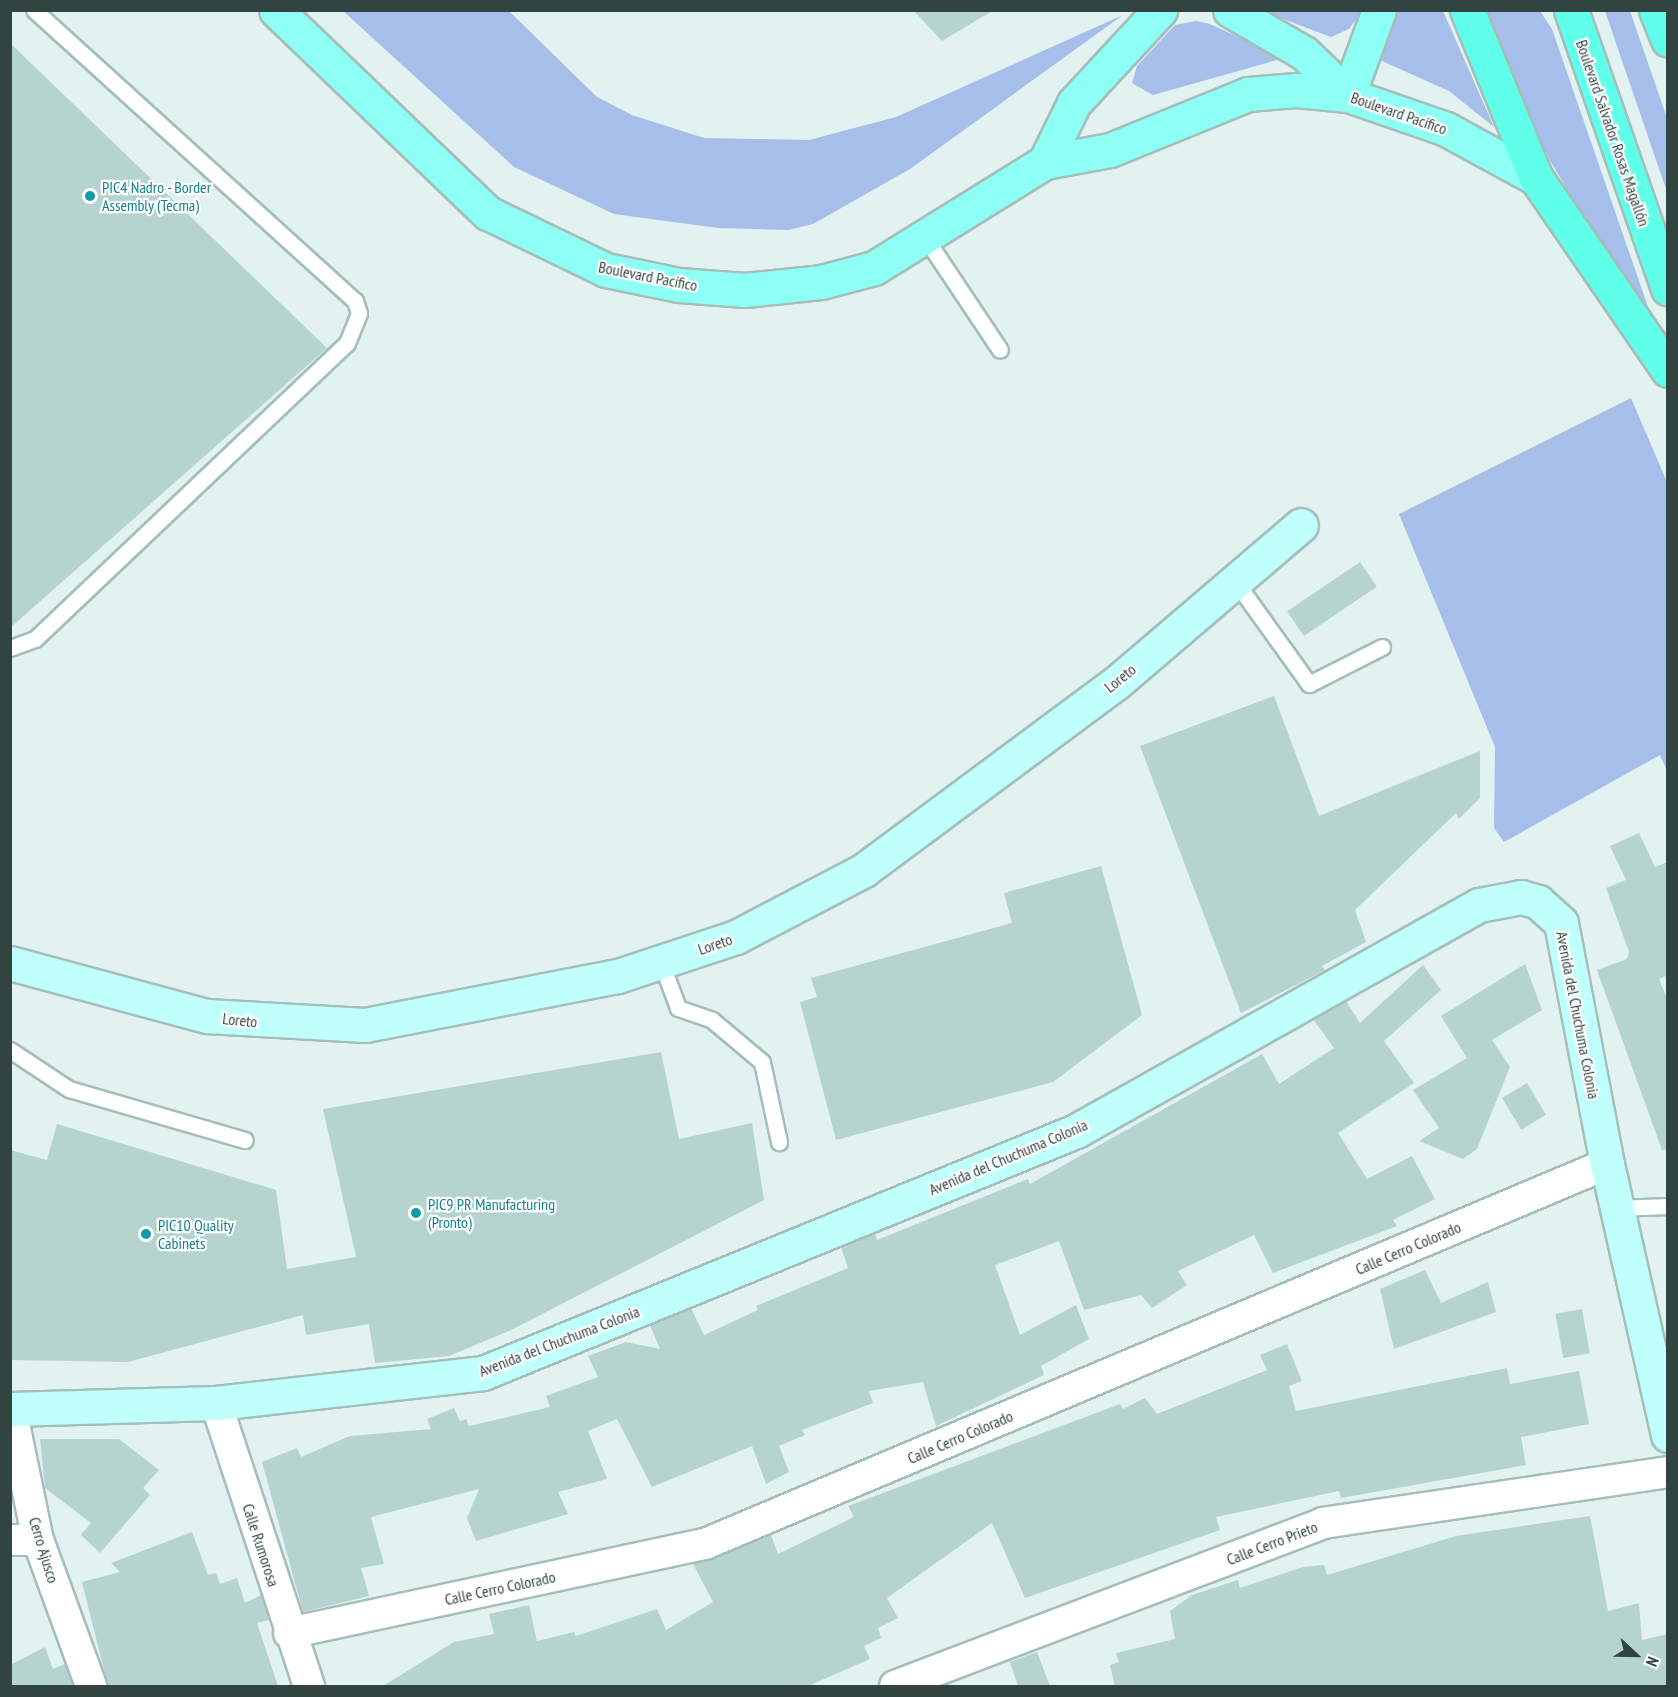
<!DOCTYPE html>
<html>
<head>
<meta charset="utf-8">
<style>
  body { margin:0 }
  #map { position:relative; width:1678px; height:1697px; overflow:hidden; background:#e1f2f1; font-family:"PT Sans Narrow",sans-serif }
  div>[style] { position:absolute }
  .green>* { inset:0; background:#a6beea }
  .building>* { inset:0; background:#b6d4cf; transform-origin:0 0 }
  .roads { filter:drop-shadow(2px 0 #a4beba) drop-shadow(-2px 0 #a4beba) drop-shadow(0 2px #a4beba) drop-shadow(0 -2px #a4beba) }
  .lane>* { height:15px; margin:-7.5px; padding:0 7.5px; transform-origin:7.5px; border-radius:7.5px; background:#fff }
  .street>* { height:30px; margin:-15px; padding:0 15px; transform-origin:15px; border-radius:15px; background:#fff }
  .secondary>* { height:33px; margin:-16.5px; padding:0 16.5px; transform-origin:16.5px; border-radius:16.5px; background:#bffffc }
  .primary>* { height:33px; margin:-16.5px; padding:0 16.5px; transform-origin:16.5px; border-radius:16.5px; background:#8efff5 }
  .highway>* { height:33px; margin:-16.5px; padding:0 16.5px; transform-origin:16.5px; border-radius:16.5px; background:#60ffea }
  .dots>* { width:16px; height:16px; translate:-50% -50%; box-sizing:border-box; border:3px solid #fff; border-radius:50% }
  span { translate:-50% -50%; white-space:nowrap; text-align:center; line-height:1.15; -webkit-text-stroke:4.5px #fff; paint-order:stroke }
  .street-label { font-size:16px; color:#324440 }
  .culture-label { font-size:16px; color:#0d838f }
  .left { translate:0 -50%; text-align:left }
  .frame { position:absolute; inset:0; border:12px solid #324440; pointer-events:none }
  .north { position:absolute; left:1606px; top:1625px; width:60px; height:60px; -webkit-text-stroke:4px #fff; paint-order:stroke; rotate:112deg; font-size:16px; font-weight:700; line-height:24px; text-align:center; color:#324440 }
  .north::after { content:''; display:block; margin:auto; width:21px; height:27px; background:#324440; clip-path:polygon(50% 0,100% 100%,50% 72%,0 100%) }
</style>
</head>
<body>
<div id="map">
  <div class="green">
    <i style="clip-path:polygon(343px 11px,509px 11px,597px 97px,632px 115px,704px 138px,809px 140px,896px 117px,1123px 15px,910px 169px,813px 224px,788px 230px,718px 228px,614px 214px,514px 167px)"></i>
    <i style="clip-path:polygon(1262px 11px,1362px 11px,1349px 29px,1331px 37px)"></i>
    <i style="clip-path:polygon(1396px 11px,1443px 11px,1494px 127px,1449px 91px,1373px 57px)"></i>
    <i style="clip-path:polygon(1483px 11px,1540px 11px,1552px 29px,1667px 362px,1540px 143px,1503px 71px)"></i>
    <i style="clip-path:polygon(1605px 11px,1630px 11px,1667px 118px,1667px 192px)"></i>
    <i style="clip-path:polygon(1196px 21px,1210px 24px,1284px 58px,1153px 95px,1132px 83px,1137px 66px,1175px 25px)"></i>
    <i style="clip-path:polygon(1631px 398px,1667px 482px,1667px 771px,1660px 755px,1504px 842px,1494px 828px,1495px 747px,1399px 514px)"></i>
  </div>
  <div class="building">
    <i style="clip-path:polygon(913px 10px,994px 10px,942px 41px)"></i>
    <i style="clip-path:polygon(10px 43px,327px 348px,10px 628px)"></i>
    <i style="left:1360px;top:562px;width:30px;height:88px;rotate:56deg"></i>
    <i style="clip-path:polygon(1274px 696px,1319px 816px,1480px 751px,1480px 798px,1459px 819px,1456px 813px,1355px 910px,1366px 942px,1322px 966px,1325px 970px,1241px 1013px,1140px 746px)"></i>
    <i style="clip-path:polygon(1639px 833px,1655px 867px,1668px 862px,1668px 975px,1659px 979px,1668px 1001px,1668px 1149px,1662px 1150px,1597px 970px,1627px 959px,1629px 952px,1606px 888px,1626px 880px,1610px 846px)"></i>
    <i style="clip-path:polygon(1101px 866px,1142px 1015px,1053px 1082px,836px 1140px,800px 1002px,817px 997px,811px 978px,1012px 923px,1004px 893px)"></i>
    <i style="clip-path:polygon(1525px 964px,1542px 1010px,1492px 1040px,1510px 1067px,1477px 1149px,1463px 1159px,1419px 1141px,1439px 1128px,1413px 1090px,1467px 1058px,1441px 1016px)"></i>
    <i style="clip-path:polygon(1423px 965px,1441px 990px,1384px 1041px,1414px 1083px,1338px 1133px,1367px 1179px,1412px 1156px,1435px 1199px,1393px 1220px,1397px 1226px,1273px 1273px,1254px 1235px,1178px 1271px,1187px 1285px,1152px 1308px,1141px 1295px,1084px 1310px,1059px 1241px,995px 1265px,1020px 1335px,1076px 1305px,1089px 1339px,1041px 1366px,1044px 1375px,936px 1426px,923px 1382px,869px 1391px,873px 1403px,802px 1430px,805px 1435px,779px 1446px,789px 1472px,766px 1484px,752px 1446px,652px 1487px,617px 1419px,588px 1431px,607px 1479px,558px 1492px,568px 1514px,476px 1541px,467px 1518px,479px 1489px,371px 1517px,384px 1564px,361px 1568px,369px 1596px,303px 1612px,262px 1462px,297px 1448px,301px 1457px,350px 1436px,431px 1429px,427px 1419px,454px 1408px,460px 1421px,466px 1419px,469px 1426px,550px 1407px,546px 1396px,598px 1377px,588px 1356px,626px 1342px,660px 1349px,650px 1325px,691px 1308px,704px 1335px,758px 1310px,756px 1306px,848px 1268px,841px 1247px,875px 1234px,877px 1240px,1028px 1179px,1030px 1184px,1262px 1054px,1279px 1084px,1334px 1048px,1313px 1019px,1346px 1001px,1360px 1023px)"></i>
    <i style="clip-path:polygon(661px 1052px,679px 1139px,752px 1123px,764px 1200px,511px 1330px,449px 1356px,375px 1363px,369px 1324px,306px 1335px,303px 1315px,128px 1362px,10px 1360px,10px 1150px,47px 1160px,57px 1124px,276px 1190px,287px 1269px,356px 1257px,323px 1109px)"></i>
    <i style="left:1527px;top:1083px;width:37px;height:29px;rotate:59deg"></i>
    <i style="clip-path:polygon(1425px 1270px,1441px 1303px,1488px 1282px,1496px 1312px,1394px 1349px,1380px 1289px)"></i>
    <i style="left:1582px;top:1309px;width:45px;height:27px;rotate:80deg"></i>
    <i style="clip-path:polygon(1287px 1344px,1302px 1381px,1289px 1386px,1296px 1411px,1507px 1368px,1510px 1384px,1579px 1371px,1589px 1424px,1521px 1437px,1526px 1465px,1341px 1498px,1339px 1491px,1216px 1517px,1220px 1530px,1025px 1598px,992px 1523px,887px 1598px,898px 1618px,878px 1628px,881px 1638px,864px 1646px,870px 1659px,808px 1686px,383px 1686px,454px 1642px,494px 1634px,489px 1614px,529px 1605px,537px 1641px,574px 1632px,576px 1636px,657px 1609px,666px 1630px,713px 1602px,693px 1564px,771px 1535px,778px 1554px,854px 1517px,848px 1506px,1120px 1404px,1123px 1409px,1145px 1398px,1157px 1414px,1267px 1370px,1260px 1355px)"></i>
    <i style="clip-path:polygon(40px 1439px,119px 1439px,159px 1470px,143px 1488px,150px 1495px,100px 1553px,81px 1535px,91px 1523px,45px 1488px)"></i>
    <i style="clip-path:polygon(1590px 1516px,1608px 1611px,1639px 1603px,1642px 1640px,1668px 1634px,1668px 1686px,1115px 1686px,1110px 1665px,1119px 1662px,1116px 1653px,1175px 1639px,1170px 1611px,1192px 1595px,1238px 1580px,1240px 1588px,1303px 1567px,1324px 1565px,1327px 1575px,1456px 1536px)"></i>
    <i style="clip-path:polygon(192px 1532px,208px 1575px,216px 1573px,220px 1584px,237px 1578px,245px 1603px,261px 1595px,269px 1620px,257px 1623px,278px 1686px,108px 1686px,82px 1582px,120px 1572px,111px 1563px)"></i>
    <i style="clip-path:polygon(45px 1647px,53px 1669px,65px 1664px,73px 1686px,10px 1686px,10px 1665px)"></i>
    <i style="clip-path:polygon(1037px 1652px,1050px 1686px,1018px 1686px,1010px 1662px)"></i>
  </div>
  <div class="roads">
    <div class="lane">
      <i style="left:926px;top:239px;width:133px;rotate:56.3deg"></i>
      <i style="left:1235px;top:581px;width:127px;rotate:54.3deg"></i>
      <i style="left:1309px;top:684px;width:82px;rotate:-26.9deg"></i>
      <i style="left:10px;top:648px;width:27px;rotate:-20deg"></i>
      <i style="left:35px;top:639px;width:430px;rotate:-43.5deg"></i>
      <i style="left:347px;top:343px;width:32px;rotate:-68deg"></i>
      <i style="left:359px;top:313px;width:13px;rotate:-108deg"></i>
      <i style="left:355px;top:301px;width:433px;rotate:-137.8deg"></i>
      <i style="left:661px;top:962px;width:49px;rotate:69.7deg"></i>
      <i style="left:678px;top:1008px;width:36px;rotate:19deg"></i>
      <i style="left:712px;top:1020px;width:65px;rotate:40deg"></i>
      <i style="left:762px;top:1062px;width:82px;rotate:78deg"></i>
      <i style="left:10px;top:1050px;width:71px;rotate:33.5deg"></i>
      <i style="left:69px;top:1089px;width:183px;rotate:16.2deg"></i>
      <i style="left:1616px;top:1208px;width:52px;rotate:-2.2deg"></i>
    </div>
    <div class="street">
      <i style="left:216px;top:1403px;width:298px;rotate:71.8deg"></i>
      <i style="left:11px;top:1409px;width:134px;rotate:78.4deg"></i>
      <i style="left:38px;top:1540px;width:155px;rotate:70deg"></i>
      <i style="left:10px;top:1540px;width:28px"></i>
      <i style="left:289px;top:1633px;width:425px;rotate:-12.1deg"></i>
      <i style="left:705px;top:1544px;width:979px;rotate:-22.85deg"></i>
      <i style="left:895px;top:1686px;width:458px;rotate:-20.8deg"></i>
      <i style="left:1323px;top:1523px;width:349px;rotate:-8.4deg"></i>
    </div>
    <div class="secondary">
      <i style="left:10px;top:963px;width:204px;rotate:15.1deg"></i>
      <i style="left:207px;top:1016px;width:158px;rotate:3.3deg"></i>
      <i style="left:365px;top:1025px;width:258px;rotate:-11deg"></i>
      <i style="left:618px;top:976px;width:124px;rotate:-18.3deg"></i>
      <i style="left:736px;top:937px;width:144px;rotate:-27.6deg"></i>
      <i style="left:864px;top:870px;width:314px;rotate:-36.6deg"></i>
      <i style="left:1116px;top:683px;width:243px;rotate:-40.5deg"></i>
      <i style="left:10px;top:1409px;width:206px;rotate:-1.7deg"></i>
      <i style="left:216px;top:1403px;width:269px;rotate:-6.4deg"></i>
      <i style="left:483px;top:1373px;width:640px;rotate:-22.2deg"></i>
      <i style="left:1076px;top:1131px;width:462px;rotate:-29.3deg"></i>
      <i style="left:1479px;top:905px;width:43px;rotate:-10.8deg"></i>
      <i style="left:1521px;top:897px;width:18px;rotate:16deg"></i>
      <i style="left:1538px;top:902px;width:31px;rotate:42deg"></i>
      <i style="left:1561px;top:923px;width:245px;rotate:79.2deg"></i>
      <i style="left:1607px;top:1164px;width:278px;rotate:77.3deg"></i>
    </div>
    <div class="primary">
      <i style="left:276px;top:10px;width:294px;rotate:43.8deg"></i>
      <i style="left:488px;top:213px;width:131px;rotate:25.8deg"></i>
      <i style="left:606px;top:270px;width:75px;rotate:11.6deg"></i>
      <i style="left:679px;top:285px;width:66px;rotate:4.3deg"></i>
      <i style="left:745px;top:290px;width:76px;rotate:-6deg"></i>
      <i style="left:821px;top:282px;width:55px;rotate:-14.8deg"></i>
      <i style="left:874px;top:268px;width:201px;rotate:-31.8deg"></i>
      <i style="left:1045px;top:162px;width:66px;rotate:-10.5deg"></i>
      <i style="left:1110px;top:150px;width:149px;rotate:-22.1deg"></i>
      <i style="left:1248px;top:94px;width:48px;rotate:-4.8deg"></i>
      <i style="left:1296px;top:90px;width:52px;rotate:5.5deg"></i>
      <i style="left:1348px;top:95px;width:104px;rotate:19.1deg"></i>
      <i style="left:1446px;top:129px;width:102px;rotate:28.6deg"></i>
      <i style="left:1230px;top:10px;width:86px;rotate:30.2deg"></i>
      <i style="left:1304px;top:53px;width:61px;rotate:43.7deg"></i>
      <i style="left:1348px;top:95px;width:90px;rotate:-70deg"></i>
      <i style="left:1045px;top:162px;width:66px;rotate:-63.8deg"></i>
      <i style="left:1074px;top:103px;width:127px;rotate:-47.2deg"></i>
    </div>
    <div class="highway">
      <i style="left:1467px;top:10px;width:182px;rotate:67.7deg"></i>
      <i style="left:1536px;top:178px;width:233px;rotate:55.5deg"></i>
      <i style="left:1571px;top:10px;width:295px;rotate:70.8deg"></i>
      <i style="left:1656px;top:10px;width:32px;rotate:68deg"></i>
    </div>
  </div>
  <div class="dots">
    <i style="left:90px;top:196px;background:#0f9aa8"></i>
    <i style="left:416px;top:1213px;background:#0f9aa8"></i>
    <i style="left:146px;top:1234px;background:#0f9aa8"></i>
  </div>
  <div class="street-label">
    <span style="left:1399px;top:113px;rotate:19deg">Boulevard Pacífico</span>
    <span style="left:1613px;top:133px;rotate:71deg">Boulevard Salvador Rosas Magallón</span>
    <span style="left:648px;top:276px;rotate:11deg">Boulevard Pacífico</span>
    <span style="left:1120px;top:678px;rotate:-39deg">Loreto</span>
    <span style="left:715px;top:944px;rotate:-19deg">Loreto</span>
    <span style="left:1578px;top:1015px;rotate:79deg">Avenida del Chuchuma Colonia</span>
    <span style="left:240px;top:1020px;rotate:6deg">Loreto</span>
    <span style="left:1008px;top:1157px;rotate:-23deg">Avenida del Chuchuma Colonia</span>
    <span style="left:1408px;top:1248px;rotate:-23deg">Calle Cerro Colorado</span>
    <span style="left:559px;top:1341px;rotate:-21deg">Avenida del Chuchuma Colonia</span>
    <span style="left:960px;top:1437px;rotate:-23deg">Calle Cerro Colorado</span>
    <span style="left:1272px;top:1543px;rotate:-21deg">Calle Cerro Prieto</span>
    <span style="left:261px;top:1545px;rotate:72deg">Calle Rumorosa</span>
    <span style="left:44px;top:1550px;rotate:73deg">Cerro Ajusco</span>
    <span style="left:500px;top:1588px;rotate:-12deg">Calle Cerro Colorado</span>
  </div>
  <div class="culture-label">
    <span class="left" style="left:102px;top:196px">PIC4 Nadro - Border<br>Assembly (Tecma)</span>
    <span class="left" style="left:428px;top:1213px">PIC9 PR Manufacturing<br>(Pronto)</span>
    <span class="left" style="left:158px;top:1234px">PIC10 Quality<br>Cabinets</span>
  </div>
  <div class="frame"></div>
  <div class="north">N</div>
</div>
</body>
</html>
